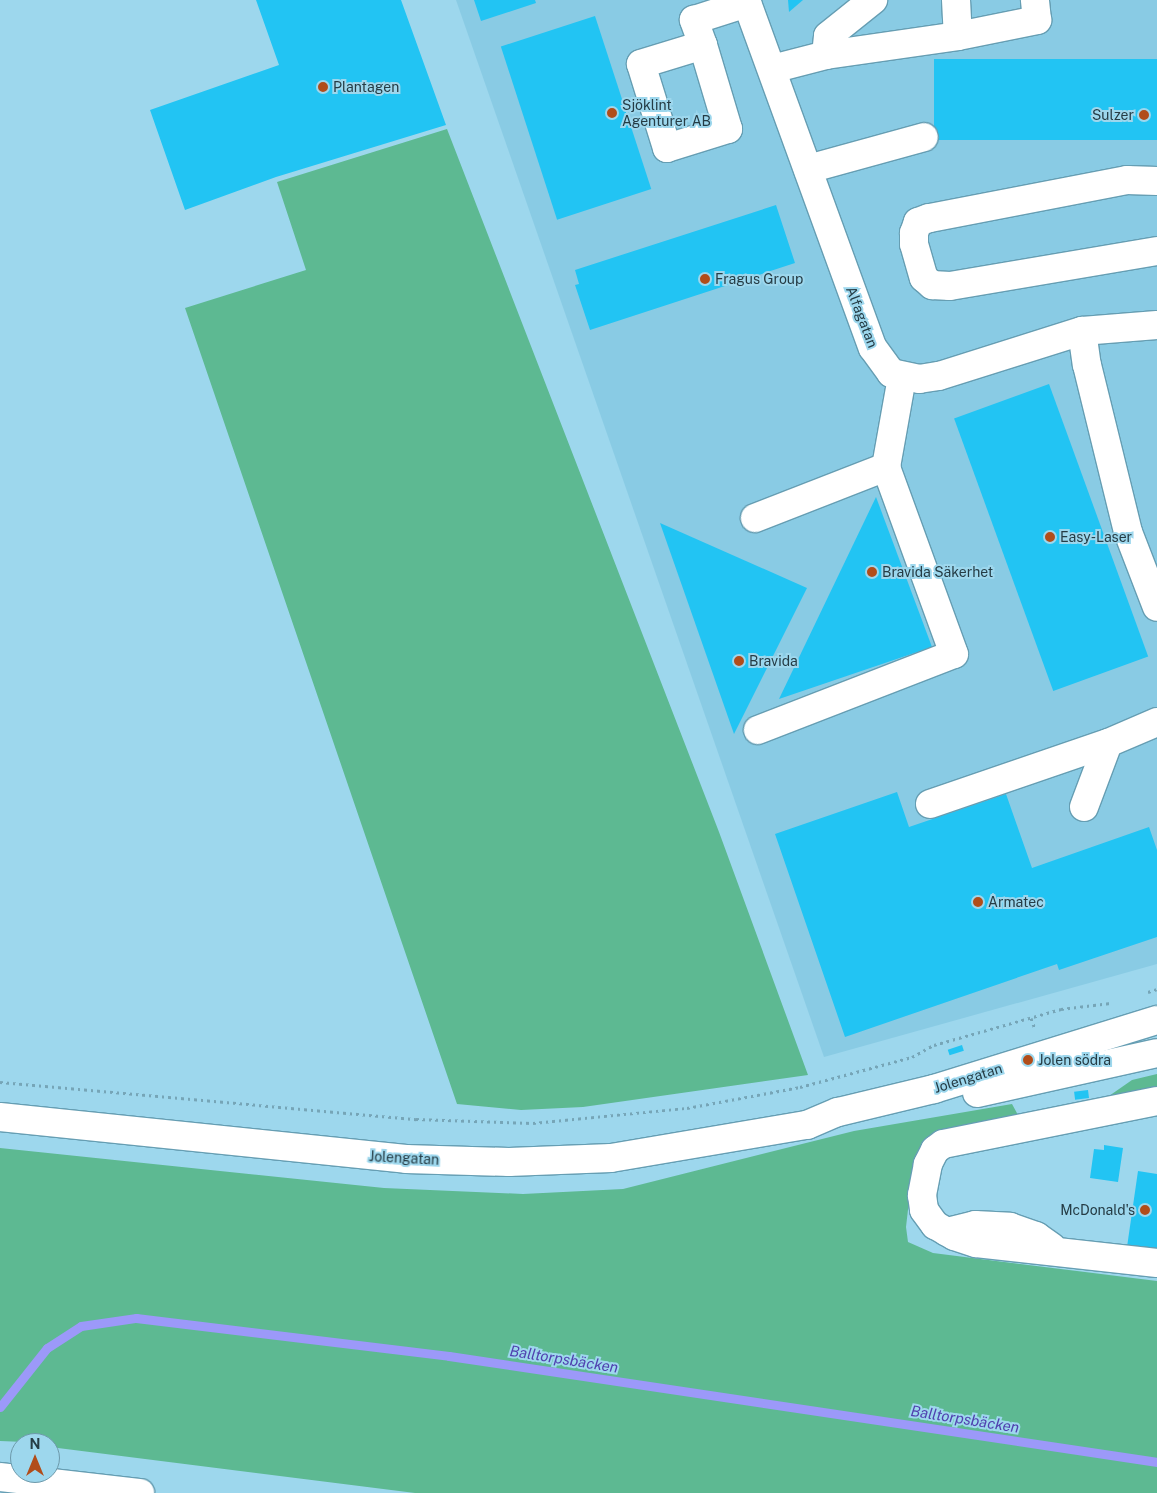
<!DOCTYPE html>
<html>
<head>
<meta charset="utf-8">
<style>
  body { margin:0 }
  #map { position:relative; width:1157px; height:1493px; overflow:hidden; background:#9dd7ed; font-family:"Public Sans",sans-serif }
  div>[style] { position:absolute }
  .built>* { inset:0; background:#89cbe4 }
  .green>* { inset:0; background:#5db992 }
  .stream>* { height:9px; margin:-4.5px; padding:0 4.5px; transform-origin:4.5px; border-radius:4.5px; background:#9c99f9 }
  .building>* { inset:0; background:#22c4f3; transform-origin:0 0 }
  .path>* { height:3px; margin-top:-1.5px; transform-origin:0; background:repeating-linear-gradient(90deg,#76a5b7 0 2.5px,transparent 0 6.5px) }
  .roads { filter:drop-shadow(1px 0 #669eb3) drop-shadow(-1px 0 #669eb3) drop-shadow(0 1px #669eb3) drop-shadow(0 -1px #669eb3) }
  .minor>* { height:28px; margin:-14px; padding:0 14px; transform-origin:14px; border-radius:14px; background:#fff }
  .highway>* { height:28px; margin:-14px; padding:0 14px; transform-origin:14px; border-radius:14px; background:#fff }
  .dots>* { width:14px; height:14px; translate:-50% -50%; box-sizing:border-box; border:2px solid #9dd7ed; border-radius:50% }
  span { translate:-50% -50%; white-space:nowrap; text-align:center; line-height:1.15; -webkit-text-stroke:4px #9dd7ed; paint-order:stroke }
  .poi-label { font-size:14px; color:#253c45 }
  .left { translate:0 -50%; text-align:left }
  .right { translate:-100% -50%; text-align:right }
  .street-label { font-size:14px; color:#253c45 }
  .water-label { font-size:15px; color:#5041af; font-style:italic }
  .north { position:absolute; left:10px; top:1433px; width:50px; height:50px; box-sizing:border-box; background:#9dd7ed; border:1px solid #6d99aa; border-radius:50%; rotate:0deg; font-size:14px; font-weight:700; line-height:20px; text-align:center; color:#253c45 }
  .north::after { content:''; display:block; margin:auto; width:18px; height:22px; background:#b14d1a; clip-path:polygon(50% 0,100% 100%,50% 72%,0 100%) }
</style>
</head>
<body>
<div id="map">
  <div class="built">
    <i style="clip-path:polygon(456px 0,1157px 0,1157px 964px,824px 1057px)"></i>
  </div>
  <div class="green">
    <i style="clip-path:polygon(447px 129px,719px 832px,808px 1075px,583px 1107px,521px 1110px,457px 1104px,185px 308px,306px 270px,277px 182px)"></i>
    <i style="clip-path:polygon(1157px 1074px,1157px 1091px,968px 1130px,912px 1175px,906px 1227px,908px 1242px,933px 1253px,1157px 1281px,1157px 1493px,415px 1493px,50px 1447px,50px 1443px,0 1441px,0 1148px,384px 1188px,523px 1194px,623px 1189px,854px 1131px,1012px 1104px,1018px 1115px,1109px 1096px,1132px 1080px)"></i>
  </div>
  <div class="stream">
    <i style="left:0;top:1407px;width:75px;rotate:-51.5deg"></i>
    <i style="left:47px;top:1348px;width:40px;rotate:-32.9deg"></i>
    <i style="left:81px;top:1326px;width:56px;rotate:-8.3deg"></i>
    <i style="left:136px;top:1318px;width:315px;rotate:6.9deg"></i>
    <i style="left:449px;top:1356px;width:716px;rotate:8.51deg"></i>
  </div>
  <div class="building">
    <i style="clip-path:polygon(256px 0,401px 0,446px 125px,276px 177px,185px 210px,150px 110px,279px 65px)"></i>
    <i style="clip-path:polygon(474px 0,535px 0,536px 3px,481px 21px)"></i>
    <i style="clip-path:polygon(788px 0,803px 0,789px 12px)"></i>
    <i style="left:595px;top:16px;width:182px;height:99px;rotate:72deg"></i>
    <i style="left:1157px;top:59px;width:81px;height:223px;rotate:90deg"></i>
    <i style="clip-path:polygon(776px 205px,795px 263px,590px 330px,575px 285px,579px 284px,575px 270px)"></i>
    <i style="left:1049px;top:384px;width:290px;height:101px;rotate:70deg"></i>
    <i style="clip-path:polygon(876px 497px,932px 647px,779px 699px)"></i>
    <i style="clip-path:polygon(660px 523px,807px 588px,734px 734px)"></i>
    <i style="clip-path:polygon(897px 792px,909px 827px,1006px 794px,1032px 868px,1149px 827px,1157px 850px,1157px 937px,1059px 970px,1057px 964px,845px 1037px,775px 834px)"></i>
    <i style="left:962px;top:1045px;width:6px;height:15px;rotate:72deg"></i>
    <i style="left:1088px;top:1090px;width:8px;height:14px;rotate:83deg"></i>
    <i style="clip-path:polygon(1104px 1145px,1123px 1148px,1118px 1182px,1090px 1178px,1094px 1149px,1104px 1150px)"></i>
    <i style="clip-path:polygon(1138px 1171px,1157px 1174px,1157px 1251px,1127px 1247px)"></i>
  </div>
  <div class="path">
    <i style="left:1148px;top:992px;width:9px;rotate:-18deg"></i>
    <i style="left:1031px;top:1018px;width:12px;rotate:70deg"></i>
    <i style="left:0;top:1082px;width:418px;rotate:5.1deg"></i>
    <i style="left:416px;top:1119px;width:117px;rotate:2deg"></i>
    <i style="left:533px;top:1123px;width:155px;rotate:-5.6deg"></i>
    <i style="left:687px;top:1108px;width:115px;rotate:-10.5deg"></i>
    <i style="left:800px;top:1087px;width:116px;rotate:-15deg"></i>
    <i style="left:912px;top:1057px;width:25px;rotate:-29deg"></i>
    <i style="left:934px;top:1045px;width:132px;rotate:-15.8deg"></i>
    <i style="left:1061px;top:1009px;width:50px;rotate:-6.8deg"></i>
  </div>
  <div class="roads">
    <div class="minor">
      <i style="left:746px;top:0;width:370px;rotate:70deg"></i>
      <i style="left:873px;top:348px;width:31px;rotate:54deg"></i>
      <i style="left:891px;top:373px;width:29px;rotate:12deg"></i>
      <i style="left:919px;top:379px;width:20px;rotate:-9deg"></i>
      <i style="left:939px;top:376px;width:150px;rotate:-17.5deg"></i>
      <i style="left:1082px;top:331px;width:75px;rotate:-4.6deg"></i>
      <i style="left:956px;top:0;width:36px;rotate:87deg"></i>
      <i style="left:703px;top:45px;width:65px;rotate:163deg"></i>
      <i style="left:641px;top:64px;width:88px;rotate:72.8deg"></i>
      <i style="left:667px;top:148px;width:64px;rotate:-17.3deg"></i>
      <i style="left:728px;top:129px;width:88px;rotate:-106.6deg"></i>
      <i style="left:703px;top:45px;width:27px;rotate:-110deg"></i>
      <i style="left:694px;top:20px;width:56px;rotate:-17.8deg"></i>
      <i style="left:826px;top:55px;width:19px;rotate:-84deg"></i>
      <i style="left:828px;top:36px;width:58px;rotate:-38.7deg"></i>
      <i style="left:772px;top:69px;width:56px;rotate:-14.5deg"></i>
      <i style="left:826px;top:55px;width:133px;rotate:-8.2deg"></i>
      <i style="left:958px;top:36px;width:81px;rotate:-11.4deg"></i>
      <i style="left:1037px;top:20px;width:20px;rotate:-96deg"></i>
      <i style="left:808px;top:169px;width:120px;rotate:-15.4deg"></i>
      <i style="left:1157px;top:181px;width:30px;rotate:-178deg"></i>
      <i style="left:1127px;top:180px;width:202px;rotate:169.1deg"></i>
      <i style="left:929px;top:218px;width:12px;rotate:160deg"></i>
      <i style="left:918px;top:222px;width:12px;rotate:110deg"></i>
      <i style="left:914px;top:233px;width:11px;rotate:90deg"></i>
      <i style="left:914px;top:244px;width:35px;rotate:74deg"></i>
      <i style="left:924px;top:278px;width:11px;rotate:41deg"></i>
      <i style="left:932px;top:285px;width:18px;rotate:3deg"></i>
      <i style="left:950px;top:286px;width:210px;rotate:-9.6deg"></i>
      <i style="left:1082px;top:331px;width:34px;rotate:82deg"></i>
      <i style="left:1087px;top:365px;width:172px;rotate:76.2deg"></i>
      <i style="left:1128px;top:532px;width:80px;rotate:68.9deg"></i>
      <i style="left:755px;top:518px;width:141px;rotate:-21.3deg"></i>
      <i style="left:758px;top:730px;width:210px;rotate:-21.2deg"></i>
      <i style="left:954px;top:654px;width:199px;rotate:-110deg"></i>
      <i style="left:886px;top:467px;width:91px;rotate:-79.9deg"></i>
      <i style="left:930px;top:804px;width:188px;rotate:-18.9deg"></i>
      <i style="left:1108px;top:743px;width:53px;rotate:-23.2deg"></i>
      <i style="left:1084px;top:807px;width:68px;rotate:-69.4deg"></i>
      <i style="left:977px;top:1093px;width:184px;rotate:-12.5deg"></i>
      <i style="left:1157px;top:1101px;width:218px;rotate:168.6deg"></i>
      <i style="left:943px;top:1144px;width:10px;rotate:143deg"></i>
      <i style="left:935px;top:1150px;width:16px;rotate:117deg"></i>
      <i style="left:928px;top:1164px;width:32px;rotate:101deg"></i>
      <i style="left:922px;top:1195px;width:15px;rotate:82deg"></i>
      <i style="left:924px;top:1210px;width:19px;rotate:54deg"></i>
      <i style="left:935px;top:1225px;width:22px;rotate:30deg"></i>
      <i style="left:954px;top:1236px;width:23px;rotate:18deg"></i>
      <i style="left:976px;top:1243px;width:182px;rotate:6.3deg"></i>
      <i style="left:0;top:1117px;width:408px;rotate:5.9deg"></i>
      <i style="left:406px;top:1159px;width:103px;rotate:1.7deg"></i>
      <i style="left:509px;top:1162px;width:102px;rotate:-2.2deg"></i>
      <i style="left:611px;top:1158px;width:199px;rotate:-9.6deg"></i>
      <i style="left:807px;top:1125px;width:34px;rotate:-23deg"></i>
      <i style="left:838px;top:1112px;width:99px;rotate:-13.5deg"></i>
      <i style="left:934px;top:1089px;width:233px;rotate:-17.2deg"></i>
      <i style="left:947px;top:1232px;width:29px;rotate:-14deg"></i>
      <i style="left:975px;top:1225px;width:35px;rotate:3deg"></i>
      <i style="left:1010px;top:1227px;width:28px;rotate:19deg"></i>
      <i style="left:1036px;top:1236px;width:19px;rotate:35deg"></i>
    </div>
    <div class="highway">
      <i style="left:0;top:1477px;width:141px;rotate:6.5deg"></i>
    </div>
  </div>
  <div class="dots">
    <i style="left:323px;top:87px;background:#b14d1a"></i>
    <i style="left:612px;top:113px;background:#b14d1a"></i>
    <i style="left:1144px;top:115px;background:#b14d1a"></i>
    <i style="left:705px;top:279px;background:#b14d1a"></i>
    <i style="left:1050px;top:537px;background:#b14d1a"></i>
    <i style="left:872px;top:572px;background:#b14d1a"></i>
    <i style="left:739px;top:661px;background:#b14d1a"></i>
    <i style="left:978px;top:902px;background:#b14d1a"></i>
    <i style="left:1028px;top:1060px;background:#b14d1a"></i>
    <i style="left:1145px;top:1210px;background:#b14d1a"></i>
  </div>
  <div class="poi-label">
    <span class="left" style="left:333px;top:87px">Plantagen</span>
    <span class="left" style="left:622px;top:113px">Sjöklint<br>Agenturer AB</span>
    <span class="right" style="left:1134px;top:115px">Sulzer</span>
    <span class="left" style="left:715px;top:279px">Fragus Group</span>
    <span class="left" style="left:1060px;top:537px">Easy-Laser</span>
    <span class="left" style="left:882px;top:572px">Bravida Säkerhet</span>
    <span class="left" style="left:749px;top:661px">Bravida</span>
    <span class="left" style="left:988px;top:902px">Armatec</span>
    <span class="left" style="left:1038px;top:1060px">Jolen södra</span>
    <span class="right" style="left:1135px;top:1210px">McDonald's</span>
  </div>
  <div class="street-label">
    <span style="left:862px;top:317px;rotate:69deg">Alfagatan</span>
    <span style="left:968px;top:1078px;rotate:-17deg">Jolengatan</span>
    <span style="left:404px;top:1158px;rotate:3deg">Jolengatan</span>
  </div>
  <div class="water-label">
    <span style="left:564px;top:1359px;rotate:9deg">Balltorpsbäcken</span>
    <span style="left:965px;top:1419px;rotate:9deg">Balltorpsbäcken</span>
  </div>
  <div class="north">N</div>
</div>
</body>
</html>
